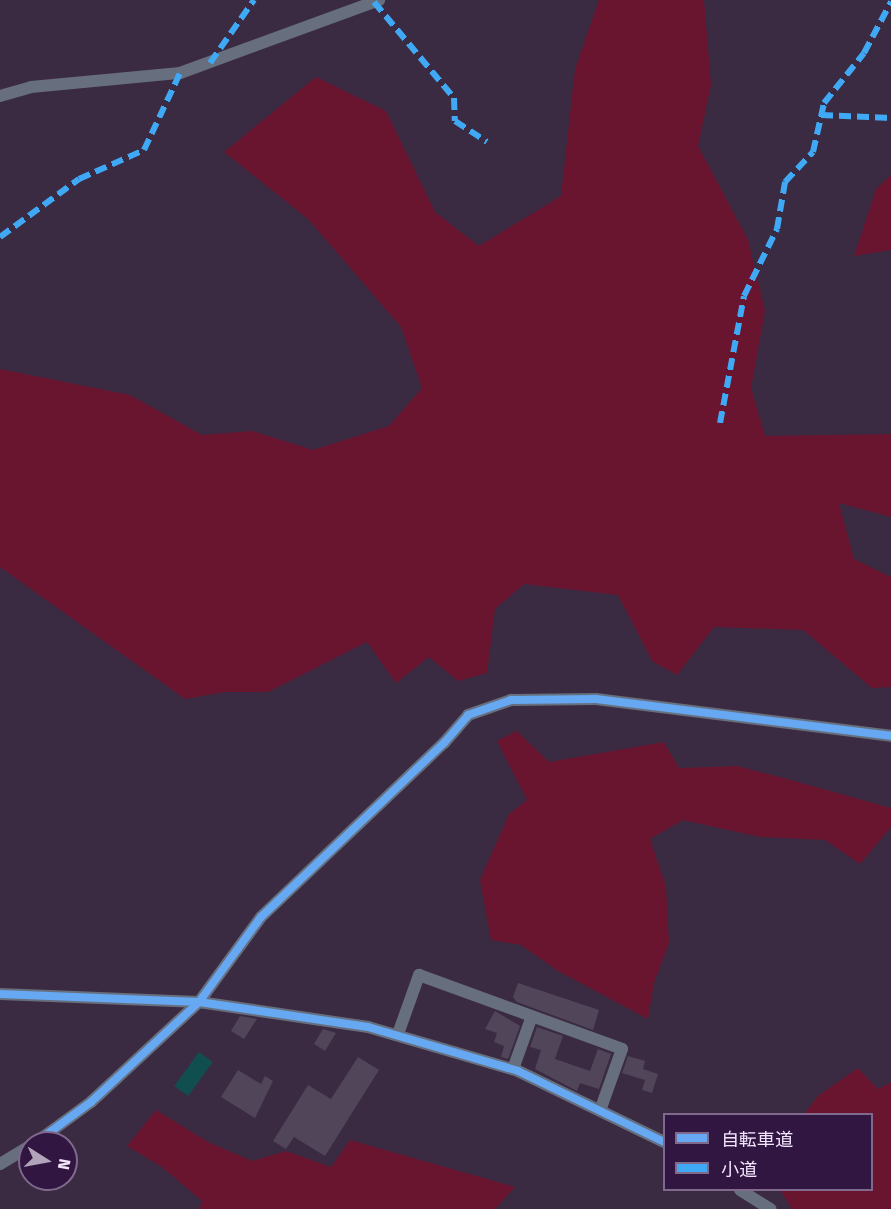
<!DOCTYPE html>
<html>
<head>
<meta charset="utf-8">
<style>
  body { margin:0 }
  #map { position:relative; width:891px; height:1209px; overflow:hidden; background:#3a2b43; font-family:"Fira Sans","Noto Sans JP",sans-serif }
  div>[style] { position:absolute }
  .green>* { inset:0; background:#6a152f }
  .water>* { inset:0; background:#104e4f; transform-origin:0 0 }
  .building>* { inset:0; background:#514559 }
  .minor>* { height:12px; margin:-6px; padding:0 6px; transform-origin:6px; border-radius:6px; background:#676f7e }
  .quiet>* { height:6px; margin-top:-3px; transform-origin:0; background:repeating-linear-gradient(90deg,#3fa9f5 0 12px,transparent 0 18px) }
  .cycleway>* { height:8px; margin:-4px; padding:0 4px; transform-origin:4px; border-radius:4px; background:#66a8f1 }
  span { translate:-50% -50%; white-space:nowrap; text-align:center; line-height:1.15; -webkit-text-stroke:4.5px #321642; paint-order:stroke }
  .legend { position:absolute; left:663px; top:1113px; width:210px; height:78px; box-sizing:border-box; background:#321642; border:2px solid #7f698c; margin:0; padding:8px 10px; list-style:none; font-size:18px; color:#f3e6fc }
  .legend li { display:flex; align-items:center; gap:12px; height:30px }
  .legend b { width:30px; border:2px solid #7f698c }
  .north { position:absolute; left:18px; top:1131px; width:60px; height:60px; box-sizing:border-box; background:#321642; border:2px solid #7f698c; border-radius:50%; rotate:101deg; font-size:16px; font-weight:700; line-height:24px; text-align:center; color:#f3e6fc }
  .north::after { content:''; display:block; margin:auto; width:21px; height:27px; background:#b2a5bb; clip-path:polygon(50% 0,100% 100%,50% 72%,0 100%) }
</style>
</head>
<body>
<div id="map">
  <div class="green">
    <i style="clip-path:polygon(599px 0,704px 0,711px 85px,698px 146px,748px 240px,765px 311px,751px 388px,765px 436px,891px 434px,891px 517px,839px 503px,854px 559px,891px 577px,891px 687px,872px 688px,803px 630px,714px 627px,677px 675px,652px 661px,618px 595px,524px 584px,495px 609px,487px 673px,458px 681px,429px 657px,396px 683px,367px 642px,268px 692px,225px 692px,185px 699px,0 567px,0 369px,130px 395px,202px 435px,252px 431px,313px 450px,389px 426px,422px 388px,401px 327px,308px 219px,224px 152px,316px 77px,386px 111px,435px 212px,479px 246px,561px 196px,575px 69px)"></i>
    <i style="clip-path:polygon(891px 175px,891px 250px,854px 256px,876px 189px)"></i>
    <i style="clip-path:polygon(517px 731px,549px 762px,664px 742px,679px 768px,737px 766px,780px 777px,891px 808px,891px 827px,860px 864px,825px 840px,760px 837px,683px 820px,650px 839px,666px 887px,669px 943px,654px 983px,648px 1019px,558px 971px,521px 945px,491px 940px,480px 880px,509px 814px,527px 800px,497px 741px)"></i>
    <i style="clip-path:polygon(858px 1068px,878px 1089px,891px 1082px,891px 1209px,792px 1209px,780px 1190px,872px 1190px,872px 1114px,804px 1114px,819px 1095px)"></i>
    <i style="clip-path:polygon(156px 1110px,208px 1142px,252px 1161px,286px 1151px,331px 1167px,350px 1140px,515px 1187px,495px 1209px,199px 1209px,202px 1201px,162px 1167px,127px 1146px)"></i>
  </div>
  <div class="water">
    <i style="left:199px;top:1052px;width:17px;height:42px;rotate:36deg"></i>
  </div>
  <div class="building">
    <i style="clip-path:polygon(518px 983px,599px 1010px,593px 1030px,517px 1002px,513px 997px)"></i>
    <i style="clip-path:polygon(495px 1011px,520px 1026px,508px 1059px,501px 1057px,504px 1046px,494px 1042px,497px 1033px,485px 1029px)"></i>
    <i style="clip-path:polygon(240px 1016px,257px 1019px,244px 1039px,231px 1031px)"></i>
    <i style="clip-path:polygon(537px 1027px,563px 1036px,555px 1059px,590px 1071px,598px 1049px,611px 1054px,599px 1089px,580px 1083px,577px 1091px,535px 1069px,541px 1050px,530px 1047px)"></i>
    <i style="clip-path:polygon(323px 1029px,336px 1033px,325px 1051px,314px 1044px)"></i>
    <i style="clip-path:polygon(628px 1056px,645px 1061px,643px 1069px,658px 1074px,652px 1093px,642px 1090px,645px 1080px,622px 1073px)"></i>
    <i style="clip-path:polygon(358px 1057px,379px 1070px,325px 1156px,294px 1137px,286px 1149px,273px 1141px,308px 1085px,331px 1099px)"></i>
    <i style="clip-path:polygon(238px 1070px,261px 1084px,265px 1076px,273px 1081px,255px 1118px,221px 1097px)"></i>
  </div>
  <div class="minor">
    <i style="left:0;top:96px;width:32px;rotate:-16deg"></i>
    <i style="left:31px;top:87px;width:150px;rotate:-5.4deg"></i>
    <i style="left:180px;top:73px;width:212px;rotate:-20.1deg"></i>
    <i style="left:0;top:994px;width:199px;rotate:2.3deg"></i>
    <i style="left:199px;top:1002px;width:171px;rotate:8.4deg"></i>
    <i style="left:368px;top:1027px;width:156px;rotate:16.3deg"></i>
    <i style="left:518px;top:1071px;width:162px;rotate:25.9deg"></i>
    <i style="left:398px;top:1034px;width:63px;rotate:-70.4deg"></i>
    <i style="left:419px;top:975px;width:216px;rotate:20deg"></i>
    <i style="left:622px;top:1049px;width:63px;rotate:109.6deg"></i>
    <i style="left:513px;top:1069px;width:56px;rotate:-70.3deg"></i>
    <i style="left:35px;top:1143px;width:69px;rotate:-36.2deg"></i>
    <i style="left:91px;top:1102px;width:147px;rotate:-42.8deg"></i>
    <i style="left:199px;top:1002px;width:105px;rotate:-53.9deg"></i>
    <i style="left:261px;top:917px;width:253px;rotate:-43.6deg"></i>
    <i style="left:444px;top:743px;width:37px;rotate:-49deg"></i>
    <i style="left:468px;top:715px;width:46px;rotate:-19.2deg"></i>
    <i style="left:511px;top:700px;width:85px;rotate:-0.7deg"></i>
    <i style="left:596px;top:699px;width:297px;rotate:7.1deg"></i>
    <i style="left:0;top:1164px;width:35px;rotate:-31deg"></i>
    <i style="left:740px;top:1190px;width:36px;rotate:32deg"></i>
  </div>
  <div class="quiet">
    <i style="left:374px;top:2px;width:125px;rotate:50.2deg"></i>
    <i style="left:454px;top:98px;width:23px;rotate:88deg"></i>
    <i style="left:455px;top:121px;width:38px;rotate:33deg"></i>
    <i style="left:210px;top:63px;width:77px;rotate:-55.1deg"></i>
    <i style="left:821px;top:115px;width:70px;rotate:2.5deg"></i>
    <i style="left:0;top:237px;width:98px;rotate:-36.3deg"></i>
    <i style="left:79px;top:179px;width:71px;rotate:-24deg"></i>
    <i style="left:144px;top:150px;width:85px;rotate:-64.9deg"></i>
    <i style="left:720px;top:423px;width:129px;rotate:-79.3deg"></i>
    <i style="left:744px;top:296px;width:75px;rotate:-63.8deg"></i>
    <i style="left:777px;top:229px;width:48px;rotate:-80.3deg"></i>
    <i style="left:785px;top:182px;width:41px;rotate:-47deg"></i>
    <i style="left:813px;top:152px;width:50px;rotate:-77.3deg"></i>
    <i style="left:824px;top:103px;width:64px;rotate:-51.3deg"></i>
    <i style="left:864px;top:53px;width:58px;rotate:-62.1deg"></i>
  </div>
  <div class="cycleway">
    <i style="left:0;top:994px;width:199px;rotate:2.3deg"></i>
    <i style="left:199px;top:1002px;width:171px;rotate:8.4deg"></i>
    <i style="left:368px;top:1027px;width:156px;rotate:16.3deg"></i>
    <i style="left:518px;top:1071px;width:162px;rotate:25.9deg"></i>
    <i style="left:35px;top:1143px;width:69px;rotate:-36.2deg"></i>
    <i style="left:91px;top:1102px;width:147px;rotate:-42.8deg"></i>
    <i style="left:199px;top:1002px;width:105px;rotate:-53.9deg"></i>
    <i style="left:261px;top:917px;width:253px;rotate:-43.6deg"></i>
    <i style="left:444px;top:743px;width:37px;rotate:-49deg"></i>
    <i style="left:468px;top:715px;width:46px;rotate:-19.2deg"></i>
    <i style="left:511px;top:700px;width:85px;rotate:-0.7deg"></i>
    <i style="left:596px;top:699px;width:297px;rotate:7.1deg"></i>
  </div>
  <ul class="legend">
  <li><b style="height:8px;background:#66a8f1"></b>自転車道</li>
  <li><b style="height:8px;background:#3fa9f5"></b>小道</li>
  </ul>
  <div class="north">N</div>
</div>
</body>
</html>
